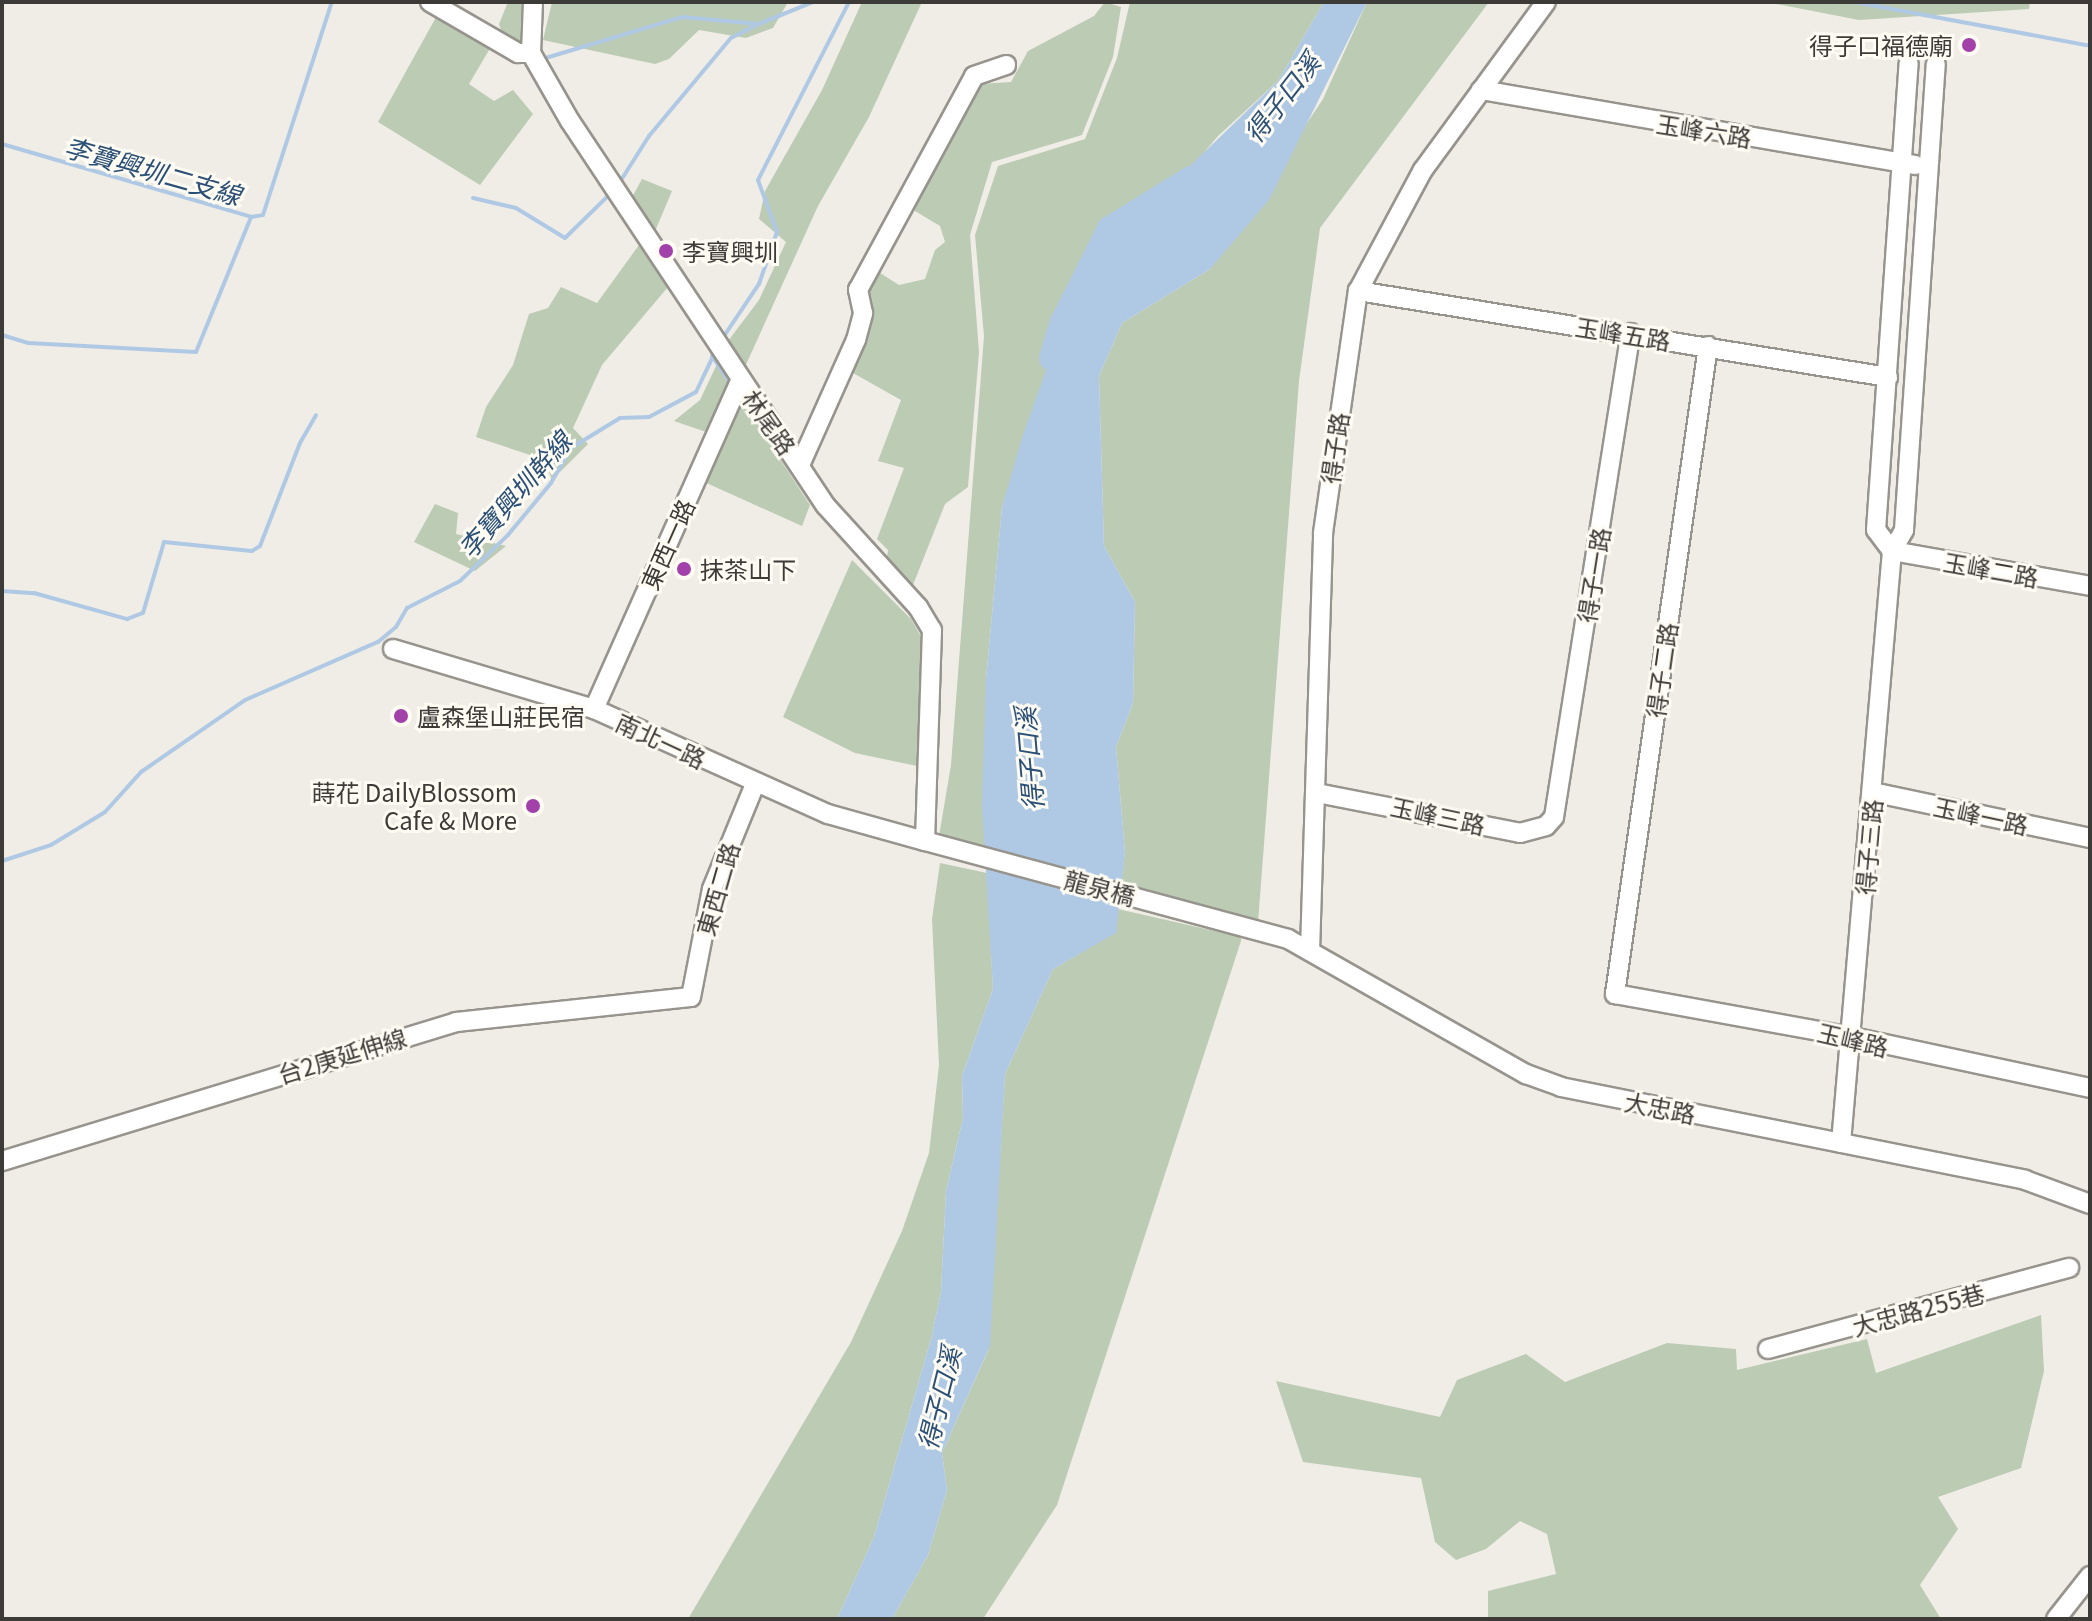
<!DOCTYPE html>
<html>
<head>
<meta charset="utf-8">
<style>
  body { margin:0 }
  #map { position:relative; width:2092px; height:1621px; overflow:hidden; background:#f0ede6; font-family:Georgia,"Noto Sans TC",serif }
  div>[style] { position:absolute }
  .green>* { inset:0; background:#bccbb4 }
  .water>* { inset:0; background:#afc9e5 }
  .stream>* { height:4px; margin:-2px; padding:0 2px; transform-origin:2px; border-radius:2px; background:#afc9e5 }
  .river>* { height:26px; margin:-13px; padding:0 13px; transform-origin:13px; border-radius:13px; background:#afc9e5 }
  .roads { filter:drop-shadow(2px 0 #97948d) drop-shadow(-2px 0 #97948d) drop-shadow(0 2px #97948d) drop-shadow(0 -2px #97948d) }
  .minor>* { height:18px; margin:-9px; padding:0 9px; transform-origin:9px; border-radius:9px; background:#fff }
  .dots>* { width:22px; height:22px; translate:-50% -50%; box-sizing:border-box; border:4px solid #fefbf3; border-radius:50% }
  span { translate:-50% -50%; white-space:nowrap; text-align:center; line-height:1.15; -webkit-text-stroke:6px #fefbf3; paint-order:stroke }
  .poi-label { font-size:24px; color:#3d3b38 }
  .right { translate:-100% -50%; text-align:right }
  .left { translate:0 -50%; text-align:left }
  .street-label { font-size:24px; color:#3d3b38 }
  .water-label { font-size:26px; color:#2b5078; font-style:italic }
  .frame { position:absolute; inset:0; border:4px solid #3d3b38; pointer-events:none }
</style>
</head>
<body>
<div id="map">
  <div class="green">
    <i style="clip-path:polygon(508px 2px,531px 2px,523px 43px,503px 36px,499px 24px)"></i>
    <i style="clip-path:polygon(552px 2px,788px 2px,773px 28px,746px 38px,699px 30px,669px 59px,655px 64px,543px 40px)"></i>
    <i style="clip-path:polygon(862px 2px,922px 2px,869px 117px,818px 206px,744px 369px,728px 341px,759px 300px,786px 242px,759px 219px,765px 191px,822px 90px)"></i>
    <i style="clip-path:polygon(1105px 2px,1121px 7px,1113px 57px,1082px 135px,992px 162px,970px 235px,979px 352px,968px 487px,945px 504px,913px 585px,886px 564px,888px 550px,877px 539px,904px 468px,878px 461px,901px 400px,853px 373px,867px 329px,863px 290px,877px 271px,899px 285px,925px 279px,935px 250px,945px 242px,940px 226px,915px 211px,913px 203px,979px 84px,1011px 82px,1028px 51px,1094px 16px)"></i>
    <i style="clip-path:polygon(1130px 2px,1324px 2px,1278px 81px,1218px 136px,1065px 317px,1002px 507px,986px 679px,986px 849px,939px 836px,951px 765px,984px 336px,975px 235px,998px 166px,1085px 139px,1117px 58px)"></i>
    <i style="clip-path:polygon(1367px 2px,1489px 2px,1320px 228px,1299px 381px,1258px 923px,1121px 884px,1125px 852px,1116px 747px,1133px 703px,1135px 602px,1104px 546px,1099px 376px,1122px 323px,1210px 269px,1323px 99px)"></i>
    <i style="clip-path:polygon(1766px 2px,2030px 2px,2029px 9px,1859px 20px)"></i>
    <i style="clip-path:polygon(440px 10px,495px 40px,469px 84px,494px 101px,513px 90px,533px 114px,480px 185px,378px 122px)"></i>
    <i style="clip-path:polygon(642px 179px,672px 191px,653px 236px,630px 201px)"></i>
    <i style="clip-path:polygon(639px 245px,668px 287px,602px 365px,573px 428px,588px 444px,552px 480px,548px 469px,531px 466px,530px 455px,476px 437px,486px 407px,513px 365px,529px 314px,548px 308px,561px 287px,597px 303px)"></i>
    <i style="clip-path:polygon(717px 364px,734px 387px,712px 434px,674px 421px,700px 400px)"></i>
    <i style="clip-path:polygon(742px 401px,810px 505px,802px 526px,702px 481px)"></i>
    <i style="clip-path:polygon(435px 504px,458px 513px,456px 534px,506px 546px,475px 571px,414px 542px)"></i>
    <i style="clip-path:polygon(852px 560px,911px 619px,923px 640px,917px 766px,855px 753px,783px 717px)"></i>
    <i style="clip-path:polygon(940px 863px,987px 873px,993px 989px,962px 1076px,963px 1118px,946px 1191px,941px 1292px,931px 1339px,874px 1537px,837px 1619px,688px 1619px,851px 1342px,902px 1231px,929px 1153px,939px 1065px,932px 919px)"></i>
    <i style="clip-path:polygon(1118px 909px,1241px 937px,1241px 941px,1057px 1505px,983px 1619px,892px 1619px,928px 1555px,947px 1490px,942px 1453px,988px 1351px,1005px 1074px,1053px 969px,1115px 933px)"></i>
    <i style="clip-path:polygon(2041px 1315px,2044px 1371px,2021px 1468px,1938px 1497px,1958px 1529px,1920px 1585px,1941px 1619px,1488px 1619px,1488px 1591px,1556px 1574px,1547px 1534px,1520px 1521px,1486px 1549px,1456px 1560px,1435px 1542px,1421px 1478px,1303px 1462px,1276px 1381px,1440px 1417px,1457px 1380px,1526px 1354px,1565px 1382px,1667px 1343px,1736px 1349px,1737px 1370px,1867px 1339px,1876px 1373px)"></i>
  </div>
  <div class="water">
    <i style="clip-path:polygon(1324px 2px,1367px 2px,1269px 200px,1210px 269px,1122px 323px,1099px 376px,1104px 546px,1135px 602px,1133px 703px,1116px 747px,1125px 852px,1116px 933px,1053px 969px,1005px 1074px,990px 1346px,942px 1453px,947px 1490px,928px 1555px,892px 1619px,837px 1619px,874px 1537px,931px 1339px,941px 1292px,946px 1191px,963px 1118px,962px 1076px,993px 989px,982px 804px,986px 679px,1002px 507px,1023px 435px,1065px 317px,1106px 247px,1278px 81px)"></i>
  </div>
  <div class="stream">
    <i style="left:1854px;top:2px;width:237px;rotate:10.5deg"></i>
    <i style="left:539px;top:60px;width:149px;rotate:-16.7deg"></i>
    <i style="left:682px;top:17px;width:77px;rotate:5.2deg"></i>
    <i style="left:759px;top:24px;width:58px;rotate:-22.2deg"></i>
    <i style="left:2px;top:144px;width:259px;rotate:16.3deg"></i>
    <i style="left:251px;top:217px;width:12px;rotate:-9deg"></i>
    <i style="left:263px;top:215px;width:224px;rotate:-72.1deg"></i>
    <i style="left:618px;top:185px;width:58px;rotate:-57.7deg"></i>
    <i style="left:649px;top:136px;width:128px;rotate:-50.1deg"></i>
    <i style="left:731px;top:38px;width:29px;rotate:-27deg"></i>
    <i style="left:473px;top:198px;width:44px;rotate:13.1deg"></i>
    <i style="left:516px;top:208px;width:57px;rotate:31.5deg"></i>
    <i style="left:565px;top:238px;width:66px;rotate:-44.4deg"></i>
    <i style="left:2px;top:335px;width:27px;rotate:17deg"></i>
    <i style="left:28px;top:343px;width:168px;rotate:3.1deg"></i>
    <i style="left:196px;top:352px;width:146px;rotate:-67.8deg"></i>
    <i style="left:722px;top:339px;width:66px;rotate:-56.1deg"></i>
    <i style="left:759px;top:284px;width:55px;rotate:-70.9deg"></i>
    <i style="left:777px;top:232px;width:55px;rotate:-110.1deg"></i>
    <i style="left:758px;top:180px;width:200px;rotate:-62.9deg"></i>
    <i style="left:712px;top:356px;width:27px;rotate:56deg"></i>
    <i style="left:2px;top:591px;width:32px;rotate:4deg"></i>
    <i style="left:34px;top:593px;width:97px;rotate:15.6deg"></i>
    <i style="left:127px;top:619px;width:17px;rotate:-21deg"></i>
    <i style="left:143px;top:613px;width:74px;rotate:-73.5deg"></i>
    <i style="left:164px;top:542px;width:88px;rotate:5.8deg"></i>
    <i style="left:252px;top:551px;width:9px;rotate:-32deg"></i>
    <i style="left:260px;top:546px;width:110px;rotate:-68.8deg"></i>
    <i style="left:300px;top:443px;width:32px;rotate:-60deg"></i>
    <i style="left:2px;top:861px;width:52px;rotate:-18.1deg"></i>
    <i style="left:51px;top:845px;width:63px;rotate:-31.4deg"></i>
    <i style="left:105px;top:812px;width:54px;rotate:-48deg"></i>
    <i style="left:141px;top:772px;width:126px;rotate:-34.7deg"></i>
    <i style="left:245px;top:700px;width:145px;rotate:-23.6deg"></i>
    <i style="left:378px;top:642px;width:23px;rotate:-40deg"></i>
    <i style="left:396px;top:627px;width:22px;rotate:-60deg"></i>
    <i style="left:407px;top:608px;width:59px;rotate:-27deg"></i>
    <i style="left:460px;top:581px;width:66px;rotate:-43.8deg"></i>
    <i style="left:508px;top:535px;width:67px;rotate:-50.4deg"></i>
    <i style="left:551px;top:483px;width:40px;rotate:-60.3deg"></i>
    <i style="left:571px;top:448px;width:57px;rotate:-31.5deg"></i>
    <i style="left:620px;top:418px;width:29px;rotate:-2deg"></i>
    <i style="left:649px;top:417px;width:53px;rotate:-28deg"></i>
    <i style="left:696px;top:392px;width:47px;rotate:-64.5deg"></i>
  </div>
  <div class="river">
    <i style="left:1052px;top:358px;width:38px;rotate:-73deg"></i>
    <i style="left:1063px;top:322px;width:104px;rotate:-63.2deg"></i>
    <i style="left:1110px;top:229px;width:95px;rotate:-31.7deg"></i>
  </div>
  <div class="roads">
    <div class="minor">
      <i style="left:430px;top:2px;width:102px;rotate:30.1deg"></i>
      <i style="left:518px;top:53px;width:13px"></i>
      <i style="left:533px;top:2px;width:51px;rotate:92.2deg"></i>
      <i style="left:531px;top:53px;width:78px;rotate:60.2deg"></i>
      <i style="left:570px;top:121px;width:462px;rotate:56.4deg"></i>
      <i style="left:826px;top:506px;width:137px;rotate:47.7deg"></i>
      <i style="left:918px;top:607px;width:27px;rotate:59deg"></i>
      <i style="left:932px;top:630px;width:211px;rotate:91.9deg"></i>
      <i style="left:925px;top:841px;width:376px;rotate:15.1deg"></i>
      <i style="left:1288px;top:939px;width:274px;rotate:29.6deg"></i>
      <i style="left:1526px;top:1074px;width:37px;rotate:20deg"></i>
      <i style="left:1561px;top:1087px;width:473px;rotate:11.3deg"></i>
      <i style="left:2025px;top:1180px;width:69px;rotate:20.3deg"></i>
      <i style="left:1481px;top:90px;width:441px;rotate:9.8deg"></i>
      <i style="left:1358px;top:291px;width:537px;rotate:9.22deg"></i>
      <i style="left:1708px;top:346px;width:655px;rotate:98.17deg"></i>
      <i style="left:1615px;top:994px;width:241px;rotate:10.3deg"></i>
      <i style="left:1852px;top:1037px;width:243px;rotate:12.1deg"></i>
      <i style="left:800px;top:465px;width:137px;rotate:-65.9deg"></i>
      <i style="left:856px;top:340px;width:28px;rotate:-75deg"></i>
      <i style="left:863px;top:313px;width:24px;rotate:-102deg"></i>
      <i style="left:858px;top:290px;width:243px;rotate:-61.5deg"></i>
      <i style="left:974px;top:76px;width:34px;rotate:-19deg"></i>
      <i style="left:1892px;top:551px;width:26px;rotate:-127deg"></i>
      <i style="left:1876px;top:530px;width:468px;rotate:-86deg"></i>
      <i style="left:1892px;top:551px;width:201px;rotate:10deg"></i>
      <i style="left:393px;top:649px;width:210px;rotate:16.6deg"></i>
      <i style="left:594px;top:709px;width:256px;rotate:24.2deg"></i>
      <i style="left:828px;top:814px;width:101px;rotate:15.6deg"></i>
      <i style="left:594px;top:709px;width:361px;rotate:-66deg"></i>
      <i style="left:1872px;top:792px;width:223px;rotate:11.9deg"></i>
      <i style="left:1317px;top:793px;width:207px;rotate:11.1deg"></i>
      <i style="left:1520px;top:833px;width:27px;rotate:-15deg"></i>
      <i style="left:1546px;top:826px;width:12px;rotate:-48deg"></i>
      <i style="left:1554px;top:817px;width:490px;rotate:-81deg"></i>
      <i style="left:1310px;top:951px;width:418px;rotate:-88.2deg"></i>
      <i style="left:1323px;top:533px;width:245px;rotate:-81.8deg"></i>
      <i style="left:1358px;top:291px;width:137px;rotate:-61.8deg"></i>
      <i style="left:1423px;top:170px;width:208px;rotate:-53.8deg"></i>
      <i style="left:1841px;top:1143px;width:594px;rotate:-85.08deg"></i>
      <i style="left:1892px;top:551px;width:24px;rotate:-60deg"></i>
      <i style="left:1904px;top:530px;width:467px;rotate:-86.1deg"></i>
      <i style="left:2px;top:1161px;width:475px;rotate:-17deg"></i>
      <i style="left:456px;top:1022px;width:236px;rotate:-6.1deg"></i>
      <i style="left:691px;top:997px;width:110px;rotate:-79deg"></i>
      <i style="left:712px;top:889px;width:113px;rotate:-67.7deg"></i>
      <i style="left:1768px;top:1349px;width:312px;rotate:-15.1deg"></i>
      <i style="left:2056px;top:1619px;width:55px;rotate:-51.7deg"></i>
    </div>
  </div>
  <div class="dots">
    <i style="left:1969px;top:45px;background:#a141a9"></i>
    <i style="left:666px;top:251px;background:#a141a9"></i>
    <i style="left:684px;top:569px;background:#a141a9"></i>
    <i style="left:401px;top:716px;background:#a141a9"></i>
    <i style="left:533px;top:806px;background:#a141a9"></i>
  </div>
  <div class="poi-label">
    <span class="right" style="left:1953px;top:45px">得子口福德廟</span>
    <span class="left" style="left:682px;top:251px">李寶興圳</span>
    <span class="left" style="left:700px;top:569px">抹茶山下</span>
    <span class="left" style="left:417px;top:716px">盧森堡山莊民宿</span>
    <span class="right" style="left:517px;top:806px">蒔花 DailyBlossom<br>Cafe &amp; More</span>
  </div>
  <div class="street-label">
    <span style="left:1704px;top:130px;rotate:9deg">玉峰六路</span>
    <span style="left:1623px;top:333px;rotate:9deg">玉峰五路</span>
    <span style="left:770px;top:422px;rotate:55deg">林尾路</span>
    <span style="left:1334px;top:448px;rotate:-82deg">得子路</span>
    <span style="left:667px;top:544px;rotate:-66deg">東西一路</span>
    <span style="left:1991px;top:569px;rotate:10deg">玉峰二路</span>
    <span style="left:1593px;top:575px;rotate:-81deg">得子一路</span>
    <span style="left:1661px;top:670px;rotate:-82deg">得子二路</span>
    <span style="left:661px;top:740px;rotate:25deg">南北一路</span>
    <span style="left:1438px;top:815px;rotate:12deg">玉峰三路</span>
    <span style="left:1981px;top:815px;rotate:12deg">玉峰一路</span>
    <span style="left:1868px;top:847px;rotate:-85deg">得子三路</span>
    <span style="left:1100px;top:887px;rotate:15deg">龍泉橋</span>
    <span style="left:717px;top:889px;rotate:-74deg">東西二路</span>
    <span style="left:1853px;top:1039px;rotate:13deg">玉峰路</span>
    <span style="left:342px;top:1055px;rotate:-17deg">台2庚延伸線</span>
    <span style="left:1660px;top:1107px;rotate:11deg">大忠路</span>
    <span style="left:1918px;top:1309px;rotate:-15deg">大忠路255巷</span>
  </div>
  <div class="water-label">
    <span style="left:1281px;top:97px;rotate:-52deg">得子口溪</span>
    <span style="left:153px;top:170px;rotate:16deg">李寶興圳二支線</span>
    <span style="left:514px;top:494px;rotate:-49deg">李寶興圳幹線</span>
    <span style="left:1028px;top:759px;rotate:-95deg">得子口溪</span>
    <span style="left:938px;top:1398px;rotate:-76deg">得子口溪</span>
  </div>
  <div class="frame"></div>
</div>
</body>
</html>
